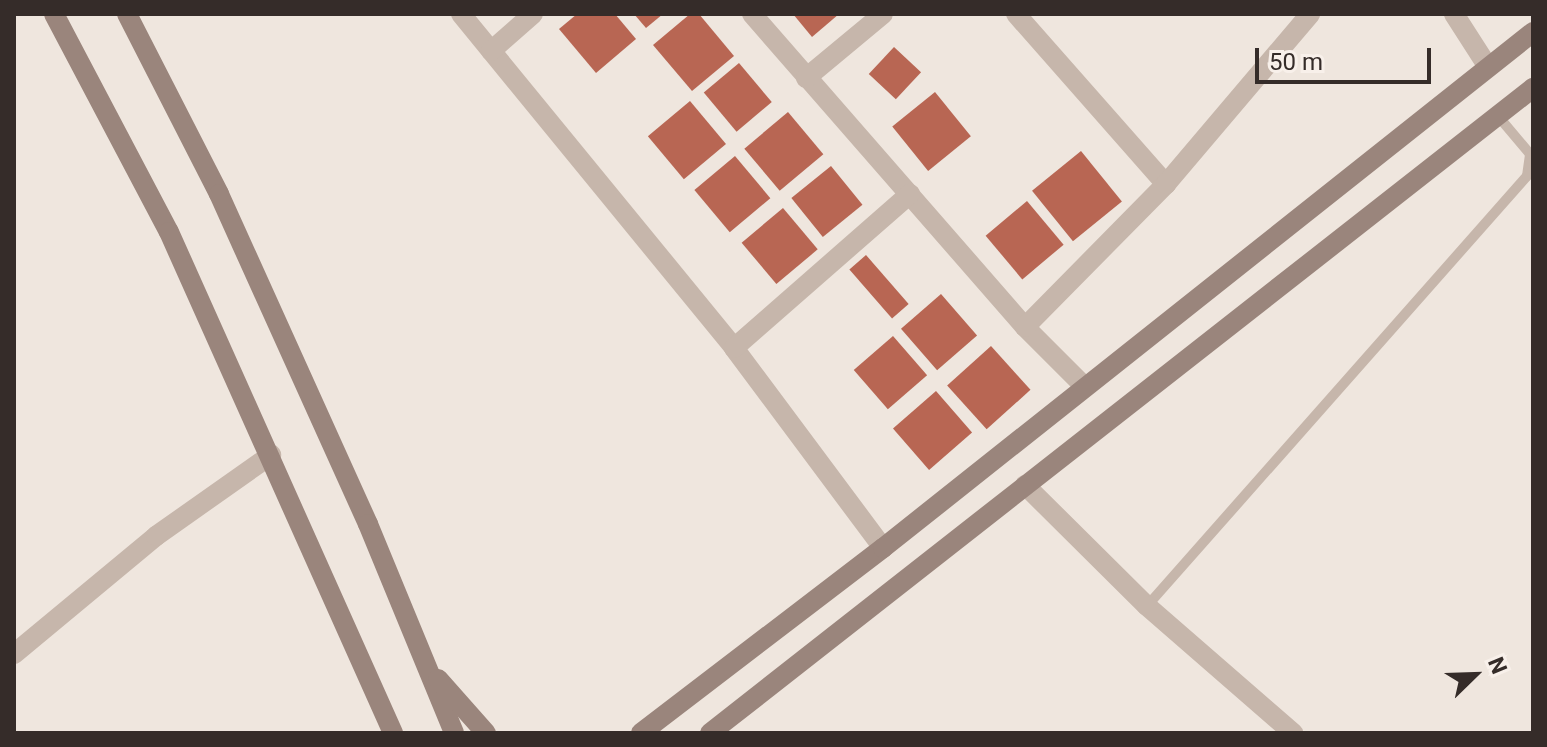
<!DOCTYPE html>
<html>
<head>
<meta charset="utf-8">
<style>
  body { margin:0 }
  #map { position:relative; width:1547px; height:747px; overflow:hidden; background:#efe6de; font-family:Roboto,sans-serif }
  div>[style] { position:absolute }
  .building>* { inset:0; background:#b86653; transform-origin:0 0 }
  .lane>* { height:10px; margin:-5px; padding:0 5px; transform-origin:5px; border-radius:5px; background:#c6b6ab }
  .street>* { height:20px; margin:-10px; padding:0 10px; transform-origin:10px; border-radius:10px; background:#c6b6ab }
  .secondary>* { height:20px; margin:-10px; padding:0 10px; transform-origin:10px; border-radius:10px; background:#9a857c }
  span { translate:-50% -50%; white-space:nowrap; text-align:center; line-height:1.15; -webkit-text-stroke:6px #f8f0ea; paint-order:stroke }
  .frame { position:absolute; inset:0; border:16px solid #352c29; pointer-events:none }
  .north { position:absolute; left:1435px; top:635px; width:80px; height:80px; -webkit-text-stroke:6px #f8f0ea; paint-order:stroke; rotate:67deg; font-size:22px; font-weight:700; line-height:32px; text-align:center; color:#352c29 }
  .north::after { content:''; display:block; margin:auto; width:28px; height:36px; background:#352c29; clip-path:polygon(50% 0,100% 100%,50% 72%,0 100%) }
  .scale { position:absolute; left:1255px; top:48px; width:176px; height:36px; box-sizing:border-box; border:4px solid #352c29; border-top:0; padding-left:10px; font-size:24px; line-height:28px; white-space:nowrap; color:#352c29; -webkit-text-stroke:6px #f8f0ea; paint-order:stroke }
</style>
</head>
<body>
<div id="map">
  <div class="building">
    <i style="clip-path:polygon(577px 14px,615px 14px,636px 39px,596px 73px,559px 29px)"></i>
    <i style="clip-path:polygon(634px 14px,663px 14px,646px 28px)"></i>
    <i style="clip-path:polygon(690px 14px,699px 14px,734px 56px,692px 91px,653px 45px)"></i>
    <i style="clip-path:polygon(793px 14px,839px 14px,812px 37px)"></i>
    <i style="left:894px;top:47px;width:37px;height:37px;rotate:43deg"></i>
    <i style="left:739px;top:63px;width:51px;height:46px;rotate:50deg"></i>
    <i style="left:935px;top:92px;width:57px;height:55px;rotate:51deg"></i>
    <i style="left:690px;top:101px;width:56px;height:55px;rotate:50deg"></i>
    <i style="left:788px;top:112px;width:55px;height:57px;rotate:50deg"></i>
    <i style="left:1081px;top:151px;width:65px;height:63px;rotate:51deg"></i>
    <i style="left:735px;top:156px;width:55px;height:53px;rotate:50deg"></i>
    <i style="left:831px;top:166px;width:50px;height:51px;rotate:51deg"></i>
    <i style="left:1027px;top:201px;width:57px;height:54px;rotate:50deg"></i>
    <i style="left:783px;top:208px;width:54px;height:54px;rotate:50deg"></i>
    <i style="left:866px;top:255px;width:65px;height:22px;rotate:49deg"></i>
    <i style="left:941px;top:294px;width:55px;height:53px;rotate:49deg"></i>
    <i style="left:893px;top:336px;width:52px;height:52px;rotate:49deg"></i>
    <i style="left:991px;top:346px;width:59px;height:59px;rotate:48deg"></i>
    <i style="left:936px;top:391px;width:55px;height:57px;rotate:49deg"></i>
  </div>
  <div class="lane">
    <i style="left:1147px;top:606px;width:574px;rotate:-48.53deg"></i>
    <i style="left:1527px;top:176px;width:22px;rotate:-82deg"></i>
    <i style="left:1530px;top:154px;width:50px;rotate:-130.1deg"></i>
  </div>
  <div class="street">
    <i style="left:461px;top:14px;width:431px;rotate:50.7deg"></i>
    <i style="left:734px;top:348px;width:249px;rotate:53.3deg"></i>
    <i style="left:752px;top:14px;width:415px;rotate:48.9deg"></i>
    <i style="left:1025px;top:327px;width:82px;rotate:45deg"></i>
    <i style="left:1016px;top:14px;width:227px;rotate:48.6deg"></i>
    <i style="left:1454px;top:14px;width:63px;rotate:57.3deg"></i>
    <i style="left:491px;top:51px;width:56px;rotate:-41.4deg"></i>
    <i style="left:806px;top:78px;width:100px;rotate:-39.7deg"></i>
    <i style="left:1025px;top:327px;width:201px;rotate:-45.4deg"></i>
    <i style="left:1166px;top:184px;width:223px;rotate:-49.7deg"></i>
    <i style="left:734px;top:348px;width:234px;rotate:-41.2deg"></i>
    <i style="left:1025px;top:485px;width:172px;rotate:44.8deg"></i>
    <i style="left:1147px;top:606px;width:194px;rotate:41deg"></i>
    <i style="left:14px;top:654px;width:185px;rotate:-39.7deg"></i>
    <i style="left:156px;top:536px;width:141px;rotate:-35.2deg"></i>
  </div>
  <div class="secondary">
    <i style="left:54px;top:14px;width:246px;rotate:62.2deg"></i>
    <i style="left:169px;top:232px;width:549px;rotate:65.91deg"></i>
    <i style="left:127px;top:14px;width:202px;rotate:62.9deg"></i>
    <i style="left:219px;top:194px;width:362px;rotate:65.7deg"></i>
    <i style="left:368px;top:524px;width:226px;rotate:67.6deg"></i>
    <i style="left:438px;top:679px;width:72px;rotate:48.4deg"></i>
    <i style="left:641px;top:733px;width:305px;rotate:-37.4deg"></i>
    <i style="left:883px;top:548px;width:830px;rotate:-38.44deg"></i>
    <i style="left:710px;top:733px;width:1046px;rotate:-38.09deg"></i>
  </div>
  <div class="frame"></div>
  <div class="north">N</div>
  <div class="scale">50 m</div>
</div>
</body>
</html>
